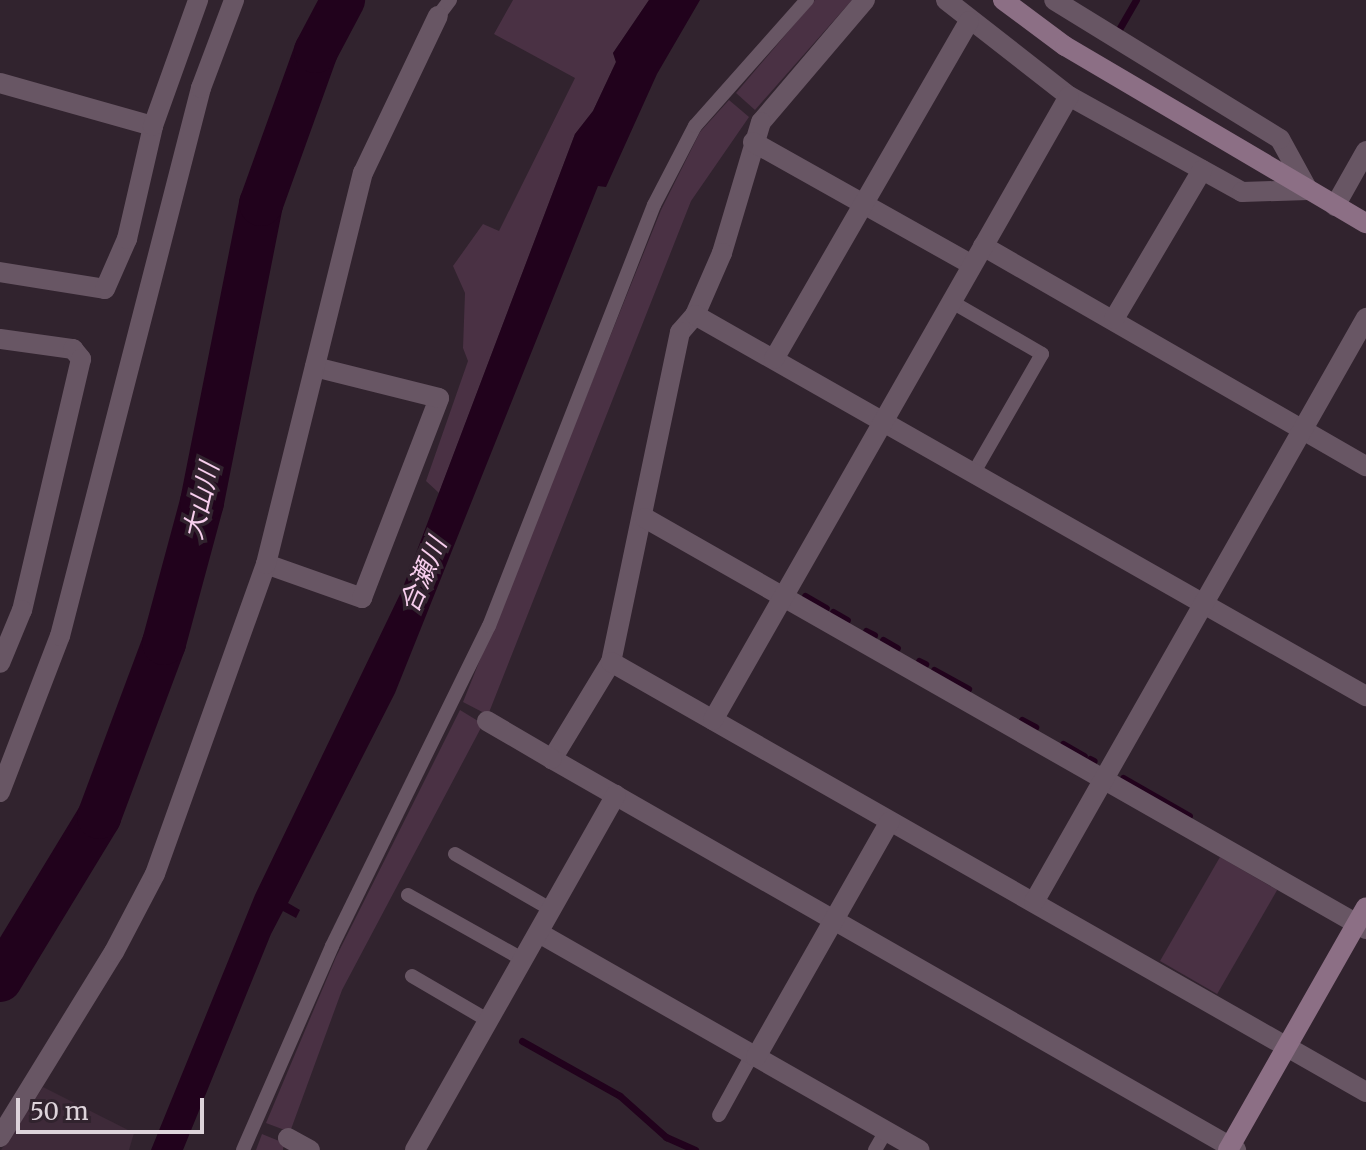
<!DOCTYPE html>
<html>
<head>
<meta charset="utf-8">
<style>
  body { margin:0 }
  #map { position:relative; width:1366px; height:1150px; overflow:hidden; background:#31232e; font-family:Merriweather,"Noto Sans JP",serif }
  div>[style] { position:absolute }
  .built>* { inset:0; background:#3e2a39 }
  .green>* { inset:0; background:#4a3144; transform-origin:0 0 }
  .water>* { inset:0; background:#21021c }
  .stream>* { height:7px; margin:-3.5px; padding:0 3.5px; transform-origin:3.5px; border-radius:3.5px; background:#21021c }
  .river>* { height:44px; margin:-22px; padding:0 22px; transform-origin:22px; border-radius:22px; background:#21021c }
  .lane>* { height:14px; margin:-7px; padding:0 7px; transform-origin:7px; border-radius:7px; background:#685664 }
  .street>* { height:20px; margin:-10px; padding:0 10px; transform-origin:10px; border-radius:10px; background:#685664 }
  .secondary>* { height:20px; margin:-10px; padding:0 10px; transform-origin:10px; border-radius:10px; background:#8c6f85 }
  span { translate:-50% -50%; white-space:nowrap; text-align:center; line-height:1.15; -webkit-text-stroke:7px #31232e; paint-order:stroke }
  .water-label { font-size:26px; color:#f7ceed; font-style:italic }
  .scale { position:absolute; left:16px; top:1098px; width:188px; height:36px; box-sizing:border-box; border:4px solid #ddd3da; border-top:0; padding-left:10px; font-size:24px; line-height:28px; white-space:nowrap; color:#ddd3da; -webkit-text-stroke:6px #31232e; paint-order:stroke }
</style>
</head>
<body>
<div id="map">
  <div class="built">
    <i style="clip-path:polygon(43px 1087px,134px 1133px,129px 1150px,1px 1150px)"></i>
  </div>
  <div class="green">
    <i style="clip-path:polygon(513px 0,649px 0,613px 53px,616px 62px,593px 111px,575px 134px,439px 493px,426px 481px,468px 361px,463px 348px,465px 293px,453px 266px,483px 224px,499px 231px,575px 78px,494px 34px)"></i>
    <i style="clip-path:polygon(815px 0,852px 0,755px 110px,736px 93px)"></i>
    <i style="clip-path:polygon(729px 100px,749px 117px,691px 201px,488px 715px,463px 702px,661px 210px,700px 132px)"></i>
    <i style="clip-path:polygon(460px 710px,483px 724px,342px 990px,290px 1132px,266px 1123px,336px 957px)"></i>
    <i style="left:1220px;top:857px;width:66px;height:120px;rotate:30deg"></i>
    <i style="clip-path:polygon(262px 1134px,284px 1143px,283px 1150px,256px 1150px)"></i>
  </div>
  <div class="water">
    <i style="clip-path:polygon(649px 0,700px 0,657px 74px,606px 187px,598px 186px,395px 693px,288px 903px,300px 910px,296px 918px,283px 911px,271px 934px,183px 1150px,151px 1150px,255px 895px,402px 590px,575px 134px,593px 111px,616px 62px,613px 53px)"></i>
  </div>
  <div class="stream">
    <i style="left:1118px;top:31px;width:36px;rotate:-60deg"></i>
    <i style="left:805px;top:596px;width:24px;rotate:30deg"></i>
    <i style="left:833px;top:612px;width:16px;rotate:30deg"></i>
    <i style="left:866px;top:631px;width:9px;rotate:27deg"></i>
    <i style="left:883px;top:640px;width:16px;rotate:30deg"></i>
    <i style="left:919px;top:661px;width:7px;rotate:27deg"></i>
    <i style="left:934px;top:670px;width:39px;rotate:29deg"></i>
    <i style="left:1022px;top:720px;width:15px;rotate:28deg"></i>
    <i style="left:1063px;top:744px;width:24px;rotate:30deg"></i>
    <i style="left:1090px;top:759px;width:4px;rotate:27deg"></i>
    <i style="left:1123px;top:778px;width:76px;rotate:29.9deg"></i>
    <i style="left:522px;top:1041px;width:112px;rotate:29.3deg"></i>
    <i style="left:620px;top:1096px;width:62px;rotate:41.7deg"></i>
    <i style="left:666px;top:1137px;width:32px;rotate:24deg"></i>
  </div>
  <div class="river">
    <i style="left:0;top:980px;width:191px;rotate:-58.7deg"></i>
    <i style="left:99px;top:817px;width:186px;rotate:-69.5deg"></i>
    <i style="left:164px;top:643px;width:146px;rotate:-74.9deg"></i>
    <i style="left:202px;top:502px;width:304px;rotate:-78.8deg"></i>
    <i style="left:261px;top:204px;width:163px;rotate:-70.2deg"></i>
    <i style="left:316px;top:51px;width:58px;rotate:-62.1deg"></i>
  </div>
  <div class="lane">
    <i style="left:438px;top:16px;width:20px;rotate:-53deg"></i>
    <i style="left:952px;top:302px;width:104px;rotate:30deg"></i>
    <i style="left:1042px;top:354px;width:138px;rotate:119.9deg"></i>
    <i style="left:455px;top:854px;width:112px;rotate:30deg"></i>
    <i style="left:408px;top:895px;width:133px;rotate:29.3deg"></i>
    <i style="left:412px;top:976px;width:89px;rotate:30.3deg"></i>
    <i style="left:719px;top:1115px;width:68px;rotate:-61.2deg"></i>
    <i style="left:243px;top:1150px;width:223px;rotate:-66.4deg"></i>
    <i style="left:332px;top:946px;width:356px;rotate:-63.9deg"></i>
    <i style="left:489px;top:626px;width:452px;rotate:-68.6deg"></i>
    <i style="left:654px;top:205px;width:89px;rotate:-62.6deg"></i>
    <i style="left:695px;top:126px;width:169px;rotate:-48.4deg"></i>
    <i style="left:875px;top:1150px;width:22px;rotate:-60deg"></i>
  </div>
  <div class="street">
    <i style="left:865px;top:0;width:160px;rotate:130.4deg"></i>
    <i style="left:761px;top:122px;width:137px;rotate:106.6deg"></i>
    <i style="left:722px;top:253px;width:68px;rotate:113.5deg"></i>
    <i style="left:695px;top:315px;width:23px;rotate:131deg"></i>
    <i style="left:680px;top:332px;width:337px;rotate:101.8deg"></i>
    <i style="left:611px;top:662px;width:114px;rotate:121.3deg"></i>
    <i style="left:552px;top:759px;width:788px;rotate:29.75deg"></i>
    <i style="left:946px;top:0;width:156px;rotate:38deg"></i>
    <i style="left:1069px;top:96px;width:198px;rotate:29deg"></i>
    <i style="left:1242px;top:192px;width:66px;rotate:-1.7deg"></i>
    <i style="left:1308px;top:190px;width:58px;rotate:-118.8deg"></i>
    <i style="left:1280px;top:139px;width:265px;rotate:-148.4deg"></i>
    <i style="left:0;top:83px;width:159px;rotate:15.7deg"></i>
    <i style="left:753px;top:142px;width:251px;rotate:29.3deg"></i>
    <i style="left:1335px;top:206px;width:63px;rotate:-60.6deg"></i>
    <i style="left:983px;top:246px;width:442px;rotate:29.9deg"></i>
    <i style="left:0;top:272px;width:106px;rotate:9.2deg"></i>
    <i style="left:105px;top:289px;width:55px;rotate:-66.3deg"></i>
    <i style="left:127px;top:239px;width:116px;rotate:-77deg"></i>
    <i style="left:153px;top:126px;width:134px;rotate:-70.3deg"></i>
    <i style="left:695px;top:315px;width:772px;rotate:29.59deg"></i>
    <i style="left:1114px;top:319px;width:173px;rotate:-59.4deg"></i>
    <i style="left:0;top:339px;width:74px;rotate:7.8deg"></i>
    <i style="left:73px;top:349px;width:13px;rotate:51deg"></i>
    <i style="left:81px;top:359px;width:258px;rotate:103.2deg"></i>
    <i style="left:22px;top:610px;width:57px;rotate:112.5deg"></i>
    <i style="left:774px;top:359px;width:390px;rotate:-60deg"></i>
    <i style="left:645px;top:518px;width:830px;rotate:29.68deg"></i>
    <i style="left:266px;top:564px;width:102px;rotate:19.5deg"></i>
    <i style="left:362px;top:598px;width:214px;rotate:-68.9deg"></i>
    <i style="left:439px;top:398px;width:128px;rotate:-166deg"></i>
    <i style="left:611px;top:662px;width:869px;rotate:29.66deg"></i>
    <i style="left:713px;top:720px;width:718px;rotate:-60.29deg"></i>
    <i style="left:487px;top:721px;width:75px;rotate:30.3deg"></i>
    <i style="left:0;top:792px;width:167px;rotate:-69deg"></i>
    <i style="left:60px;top:636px;width:566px;rotate:-75.57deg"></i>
    <i style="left:201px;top:88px;width:94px;rotate:-69.4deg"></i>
    <i style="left:1034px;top:902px;width:672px;rotate:-60.38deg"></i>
    <i style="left:539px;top:933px;width:438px;rotate:29.7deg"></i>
    <i style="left:756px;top:1057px;width:271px;rotate:-60.4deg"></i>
    <i style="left:0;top:1137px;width:217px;rotate:-58.4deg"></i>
    <i style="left:114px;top:952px;width:88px;rotate:-62.3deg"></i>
    <i style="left:155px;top:874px;width:329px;rotate:-70.3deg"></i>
    <i style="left:266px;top:564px;width:403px;rotate:-76.1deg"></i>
    <i style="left:363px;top:173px;width:174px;rotate:-64.5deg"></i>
    <i style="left:288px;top:1138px;width:25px;rotate:29deg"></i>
    <i style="left:415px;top:1150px;width:408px;rotate:-60.5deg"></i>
  </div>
  <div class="secondary">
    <i style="left:1003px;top:0;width:77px;rotate:36.6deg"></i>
    <i style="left:1065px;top:46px;width:349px;rotate:30.5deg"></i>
    <i style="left:1228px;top:1150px;width:279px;rotate:-60.4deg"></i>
  </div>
  <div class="water-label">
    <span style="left:201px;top:501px;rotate:-77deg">大山川</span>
    <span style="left:423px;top:575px;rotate:-67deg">合瀬川</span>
  </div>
  <div class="scale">50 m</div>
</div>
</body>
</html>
